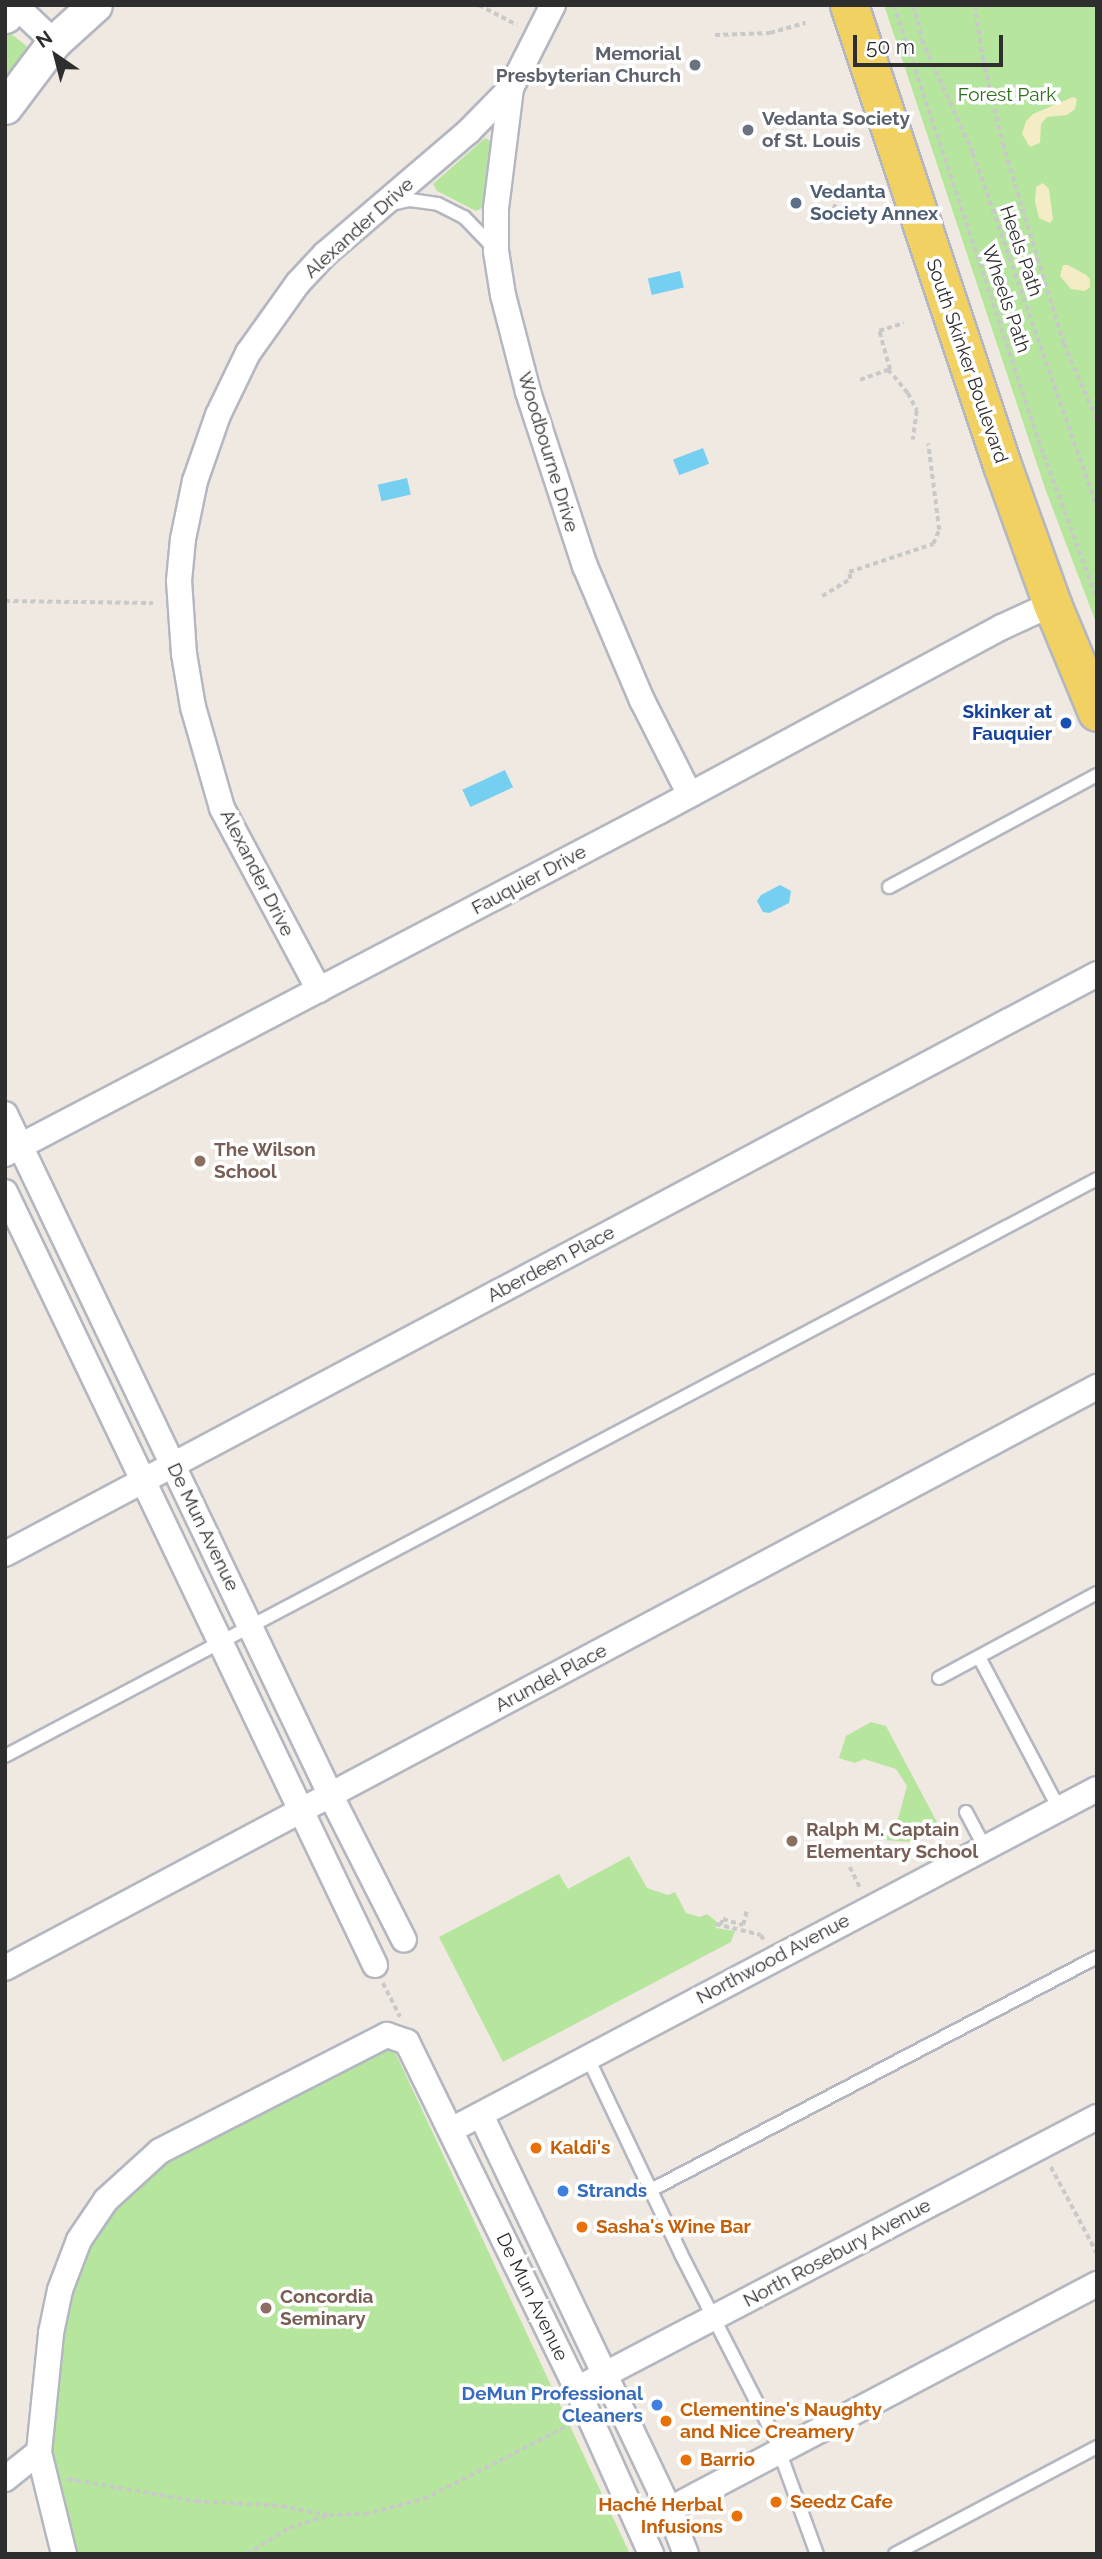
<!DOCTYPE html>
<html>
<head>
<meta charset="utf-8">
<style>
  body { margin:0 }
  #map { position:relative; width:1102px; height:2559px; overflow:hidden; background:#efe9e1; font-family:Raleway,sans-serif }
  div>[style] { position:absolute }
  .green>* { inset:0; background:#b6e59e }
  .sand>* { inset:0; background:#f3ecc5 }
  .water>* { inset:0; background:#75cff0; transform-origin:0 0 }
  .path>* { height:3.5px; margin-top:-1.75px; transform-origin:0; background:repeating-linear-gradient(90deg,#c9c9c9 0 5px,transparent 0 8.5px) }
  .roads { filter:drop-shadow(2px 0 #b4b7c1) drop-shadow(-2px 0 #b4b7c1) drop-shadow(0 2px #b4b7c1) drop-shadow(0 -2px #b4b7c1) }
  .lane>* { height:12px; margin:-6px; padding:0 6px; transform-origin:6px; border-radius:6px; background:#fff }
  .street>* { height:24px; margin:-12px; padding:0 12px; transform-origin:12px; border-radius:12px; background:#fff }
  .secondary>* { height:33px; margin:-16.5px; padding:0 16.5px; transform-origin:16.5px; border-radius:16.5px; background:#fff }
  .primary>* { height:37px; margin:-18.5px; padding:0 18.5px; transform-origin:18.5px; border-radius:18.5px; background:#f2d163 }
  .dots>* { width:19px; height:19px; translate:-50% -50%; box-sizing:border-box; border:4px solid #fff; border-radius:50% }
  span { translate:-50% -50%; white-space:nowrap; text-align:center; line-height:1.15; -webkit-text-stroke:7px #fff; paint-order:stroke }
  .worship-label { font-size:19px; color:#5b616d; font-weight:700 }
  .right { translate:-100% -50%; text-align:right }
  .left { translate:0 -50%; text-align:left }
  .park-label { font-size:19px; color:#2c6e1b }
  .service-label { font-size:19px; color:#4e5e75; font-weight:700 }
  .street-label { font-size:19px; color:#2e2e2e }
  .transit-label { font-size:19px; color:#164399; font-weight:700 }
  .education-label { font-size:19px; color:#785e54; font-weight:700 }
  .food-label { font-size:19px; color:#c56008; font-weight:700 }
  .shop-label { font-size:19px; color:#366cbe; font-weight:700 }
  .frame { position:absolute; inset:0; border:7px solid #2e2e2e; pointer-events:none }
  .north { position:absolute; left:21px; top:21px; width:70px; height:70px; -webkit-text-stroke:5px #fff; paint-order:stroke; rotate:325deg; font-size:19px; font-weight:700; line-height:28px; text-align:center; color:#2e2e2e }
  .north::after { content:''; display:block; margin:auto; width:24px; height:32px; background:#2e2e2e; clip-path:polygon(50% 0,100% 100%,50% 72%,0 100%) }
  .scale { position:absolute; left:853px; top:35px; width:150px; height:32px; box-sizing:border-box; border:4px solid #2e2e2e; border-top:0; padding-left:9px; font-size:21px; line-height:24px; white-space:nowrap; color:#2e2e2e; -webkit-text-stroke:5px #fff; paint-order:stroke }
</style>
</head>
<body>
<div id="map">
  <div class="green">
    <i style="clip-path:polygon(884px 5px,1097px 5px,1097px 625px,1046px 491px)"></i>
    <i style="clip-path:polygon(10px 33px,33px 51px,5px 91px,5px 34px)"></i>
    <i style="clip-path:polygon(485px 138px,491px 141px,485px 199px,482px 208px,476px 211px,437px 191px,433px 184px)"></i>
    <i style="clip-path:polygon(871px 1722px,886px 1726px,939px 1826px,910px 1842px,884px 1840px,887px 1824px,898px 1819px,907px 1786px,896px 1769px,864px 1759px,855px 1763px,839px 1758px,846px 1736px)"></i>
    <i style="clip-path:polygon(629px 1856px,647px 1888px,668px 1895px,675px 1892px,686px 1913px,700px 1917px,707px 1914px,717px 1922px,716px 1928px,735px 1931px,731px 1942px,503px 2062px,439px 1937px,559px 1874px,568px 1889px)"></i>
    <i style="clip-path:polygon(387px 2035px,630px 2554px,64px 2554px,42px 2396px,60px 2290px,135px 2170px)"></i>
  </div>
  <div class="sand">
    <i style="clip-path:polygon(1073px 97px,1077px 99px,1075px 109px,1067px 115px,1047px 117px,1041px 124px,1040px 143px,1030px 147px,1022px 134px,1026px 121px,1033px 114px)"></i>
    <i style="clip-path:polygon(1043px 183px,1049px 189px,1053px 219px,1050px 223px,1039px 218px,1035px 202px,1036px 187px)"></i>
    <i style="clip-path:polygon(1063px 265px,1068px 265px,1086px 275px,1090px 279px,1090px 287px,1085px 291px,1071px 289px,1060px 276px)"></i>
  </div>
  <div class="water">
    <i style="left:680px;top:271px;width:17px;height:33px;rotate:77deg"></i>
    <i style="left:703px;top:448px;width:17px;height:32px;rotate:69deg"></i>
    <i style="left:407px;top:478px;width:17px;height:30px;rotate:77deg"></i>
    <i style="left:505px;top:770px;width:19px;height:47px;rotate:65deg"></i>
    <i style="clip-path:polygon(780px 885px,791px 891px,789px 903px,769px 913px,763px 912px,757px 901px,761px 895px)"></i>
  </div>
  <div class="path">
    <i style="left:479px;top:5px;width:43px;rotate:27.8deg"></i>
    <i style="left:894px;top:5px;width:474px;rotate:71.6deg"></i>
    <i style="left:1044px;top:455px;width:153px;rotate:69.8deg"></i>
    <i style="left:914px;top:5px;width:36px;rotate:77deg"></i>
    <i style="left:922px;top:40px;width:124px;rotate:65.7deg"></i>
    <i style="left:973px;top:153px;width:376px;rotate:70.7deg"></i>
    <i style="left:975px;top:5px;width:55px;rotate:81.6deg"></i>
    <i style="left:983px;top:59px;width:87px;rotate:76.8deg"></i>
    <i style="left:1003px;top:144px;width:209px;rotate:73deg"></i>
    <i style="left:1064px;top:344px;width:83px;rotate:66.5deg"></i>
    <i style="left:715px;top:35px;width:55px;rotate:-2.1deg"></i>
    <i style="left:770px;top:33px;width:37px;rotate:-16deg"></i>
    <i style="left:809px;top:191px;width:14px;rotate:-21deg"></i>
    <i style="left:822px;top:186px;width:20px;rotate:33deg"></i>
    <i style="left:839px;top:197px;width:15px;rotate:113deg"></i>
    <i style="left:833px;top:211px;width:21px;rotate:145deg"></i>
    <i style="left:838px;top:199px;width:25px;rotate:-16deg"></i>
    <i style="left:890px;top:370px;width:41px;rotate:-105.8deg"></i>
    <i style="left:879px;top:331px;width:26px;rotate:-18deg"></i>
    <i style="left:860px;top:380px;width:30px;rotate:-20deg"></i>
    <i style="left:888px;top:370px;width:8px;rotate:45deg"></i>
    <i style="left:894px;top:376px;width:22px;rotate:51deg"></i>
    <i style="left:908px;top:393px;width:20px;rotate:63deg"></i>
    <i style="left:917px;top:411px;width:29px;rotate:98deg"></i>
    <i style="left:822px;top:596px;width:33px;rotate:-31deg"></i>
    <i style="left:850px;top:579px;width:7px;rotate:-98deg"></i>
    <i style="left:849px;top:572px;width:89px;rotate:-18.4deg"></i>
    <i style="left:933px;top:544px;width:15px;rotate:-67deg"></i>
    <i style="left:939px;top:530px;width:87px;rotate:-97.3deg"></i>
    <i style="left:5px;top:601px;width:148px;rotate:0.8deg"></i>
    <i style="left:850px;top:1867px;width:25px;rotate:64deg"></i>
    <i style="left:716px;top:1924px;width:46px;rotate:13.7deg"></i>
    <i style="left:761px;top:1935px;width:8px;rotate:60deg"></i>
    <i style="left:720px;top:1925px;width:7px;rotate:-63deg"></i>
    <i style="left:723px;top:1919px;width:21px;rotate:17deg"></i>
    <i style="left:743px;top:1925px;width:16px;rotate:-76deg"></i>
    <i style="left:383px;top:1983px;width:38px;rotate:63deg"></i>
    <i style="left:1051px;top:2167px;width:98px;rotate:61.9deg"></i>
    <i style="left:68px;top:2479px;width:130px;rotate:9.8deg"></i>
    <i style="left:196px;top:2501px;width:86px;rotate:3.3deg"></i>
    <i style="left:282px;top:2506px;width:46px;rotate:11.3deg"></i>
    <i style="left:247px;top:2554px;width:49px;rotate:-31.8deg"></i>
    <i style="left:289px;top:2528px;width:42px;rotate:-18deg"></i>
    <i style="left:329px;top:2515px;width:36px;rotate:-2deg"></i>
    <i style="left:365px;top:2514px;width:61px;rotate:-14.3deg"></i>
    <i style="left:424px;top:2499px;width:163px;rotate:-27deg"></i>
  </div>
  <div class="roads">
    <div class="lane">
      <i style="left:392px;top:204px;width:18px;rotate:-13deg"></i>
      <i style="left:410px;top:200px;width:28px;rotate:8deg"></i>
      <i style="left:438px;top:204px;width:29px;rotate:27deg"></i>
      <i style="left:464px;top:217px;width:42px;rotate:46deg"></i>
      <i style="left:889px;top:887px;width:236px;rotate:-28.3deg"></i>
      <i style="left:979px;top:1657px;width:172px;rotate:62.2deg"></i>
      <i style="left:939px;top:1678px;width:179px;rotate:-28.3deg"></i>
      <i style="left:5px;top:1756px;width:1235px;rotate:-27.85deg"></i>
      <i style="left:966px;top:1812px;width:40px;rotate:62deg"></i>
      <i style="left:588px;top:2058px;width:217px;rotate:64.6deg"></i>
      <i style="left:681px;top:2254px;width:202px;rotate:62.9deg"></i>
      <i style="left:773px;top:2434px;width:128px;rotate:69.9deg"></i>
      <i style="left:651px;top:2190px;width:503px;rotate:-27.58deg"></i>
      <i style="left:895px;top:2554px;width:229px;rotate:-27.9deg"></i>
    </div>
    <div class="street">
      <i style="left:15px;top:5px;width:54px;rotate:43.5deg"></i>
      <i style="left:511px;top:88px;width:122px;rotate:97.1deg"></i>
      <i style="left:496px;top:209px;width:42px;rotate:90deg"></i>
      <i style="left:496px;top:251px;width:45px;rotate:81deg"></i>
      <i style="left:503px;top:295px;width:100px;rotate:75.5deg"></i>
      <i style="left:528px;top:392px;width:183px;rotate:71.9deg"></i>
      <i style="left:585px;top:566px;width:146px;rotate:67deg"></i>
      <i style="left:642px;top:700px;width:106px;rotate:63.2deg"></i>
      <i style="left:319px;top:990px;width:206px;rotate:-118.1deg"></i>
      <i style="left:222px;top:808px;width:105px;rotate:-106deg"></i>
      <i style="left:193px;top:707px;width:54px;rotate:-99.6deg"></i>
      <i style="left:184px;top:654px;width:73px;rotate:-93.9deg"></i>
      <i style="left:179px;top:581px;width:42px;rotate:-84.6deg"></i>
      <i style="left:183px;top:539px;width:59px;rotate:-78.3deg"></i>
      <i style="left:195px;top:481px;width:70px;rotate:-70.8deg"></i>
      <i style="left:218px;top:415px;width:69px;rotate:-64.2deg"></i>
      <i style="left:248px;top:353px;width:86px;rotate:-54.5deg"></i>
      <i style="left:298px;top:283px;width:40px;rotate:-47deg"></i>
      <i style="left:325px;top:254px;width:188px;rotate:-40.5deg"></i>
      <i style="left:468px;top:132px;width:62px;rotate:-45.7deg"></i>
      <i style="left:511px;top:88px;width:93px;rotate:-63.2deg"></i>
      <i style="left:5px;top:1114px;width:756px;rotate:64.45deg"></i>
      <i style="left:331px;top:1796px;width:161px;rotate:63.1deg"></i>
      <i style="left:5px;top:1154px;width:739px;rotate:-27.64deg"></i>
      <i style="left:660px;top:811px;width:388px;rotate:-28.3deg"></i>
      <i style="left:1002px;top:627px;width:55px;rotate:-24.7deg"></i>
      <i style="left:5px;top:1192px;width:857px;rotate:64.42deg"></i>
      <i style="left:5px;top:1554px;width:1236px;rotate:-27.97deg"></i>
      <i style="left:5px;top:1968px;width:1237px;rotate:-28.02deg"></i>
      <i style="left:481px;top:2115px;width:437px;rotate:64.5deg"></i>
      <i style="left:669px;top:2510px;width:47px;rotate:68.9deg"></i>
      <i style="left:451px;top:2130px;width:730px;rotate:-27.83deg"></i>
      <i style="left:577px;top:2389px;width:587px;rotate:-27.61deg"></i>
      <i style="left:5px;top:2479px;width:43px;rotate:-38.5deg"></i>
      <i style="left:640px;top:2525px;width:517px;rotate:-27.81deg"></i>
      <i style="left:64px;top:2554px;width:105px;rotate:-103.8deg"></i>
      <i style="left:39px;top:2452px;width:120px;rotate:-84.2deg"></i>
      <i style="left:51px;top:2333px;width:44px;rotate:-78.2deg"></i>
      <i style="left:60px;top:2290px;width:53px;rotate:-69.2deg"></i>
      <i style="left:79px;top:2240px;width:48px;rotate:-56deg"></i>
      <i style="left:106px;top:2200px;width:73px;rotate:-42.2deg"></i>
      <i style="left:160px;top:2151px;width:255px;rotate:-27.1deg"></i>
      <i style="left:387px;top:2035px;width:21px;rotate:19deg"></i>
      <i style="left:407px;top:2042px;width:386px;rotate:63.9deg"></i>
      <i style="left:577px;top:2389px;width:181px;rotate:65.8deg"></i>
    </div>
    <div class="secondary">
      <i style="left:5px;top:16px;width:14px;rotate:-51deg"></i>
      <i style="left:5px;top:107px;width:81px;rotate:-53deg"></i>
      <i style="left:54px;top:42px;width:55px;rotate:-42.1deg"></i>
    </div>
    <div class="primary">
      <i style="left:849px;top:5px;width:485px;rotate:71.6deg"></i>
      <i style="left:1002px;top:465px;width:148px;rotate:70.2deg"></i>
      <i style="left:1052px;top:604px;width:117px;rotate:67.4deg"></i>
    </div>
  </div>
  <div class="dots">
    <i style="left:695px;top:65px;background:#6b7280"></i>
    <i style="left:748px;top:130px;background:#6b7280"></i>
    <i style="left:796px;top:203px;background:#5c6f8a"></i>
    <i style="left:1066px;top:723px;background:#1a4fb4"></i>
    <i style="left:200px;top:1161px;background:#8d6e63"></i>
    <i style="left:792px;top:1841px;background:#8d6e63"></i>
    <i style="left:536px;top:2148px;background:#e8710a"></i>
    <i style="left:563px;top:2191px;background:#3f7fe0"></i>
    <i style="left:582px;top:2227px;background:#e8710a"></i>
    <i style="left:266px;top:2308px;background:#8d6e63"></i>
    <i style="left:657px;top:2405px;background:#3f7fe0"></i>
    <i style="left:666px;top:2421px;background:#e8710a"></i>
    <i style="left:686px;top:2460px;background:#e8710a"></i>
    <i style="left:776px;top:2502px;background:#e8710a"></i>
    <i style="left:737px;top:2516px;background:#e8710a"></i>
  </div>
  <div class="worship-label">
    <span class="right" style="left:681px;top:65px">Memorial<br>Presbyterian Church</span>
    <span class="left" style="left:762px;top:130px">Vedanta Society<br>of St. Louis</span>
  </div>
  <div class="park-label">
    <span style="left:1007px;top:95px">Forest Park</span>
  </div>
  <div class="service-label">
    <span class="left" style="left:810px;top:203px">Vedanta<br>Society Annex</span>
  </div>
  <div class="street-label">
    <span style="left:359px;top:228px;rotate:-42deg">Alexander Drive</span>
    <span style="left:1021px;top:251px;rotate:71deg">Heels Path</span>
    <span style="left:1006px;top:299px;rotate:71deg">Wheels Path</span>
    <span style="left:967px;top:361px;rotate:71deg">South Skinker Boulevard</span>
    <span style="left:548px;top:452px;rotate:73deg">Woodbourne Drive</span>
    <span style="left:257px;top:873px;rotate:63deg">Alexander Drive</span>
    <span style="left:529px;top:880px;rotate:-28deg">Fauquier Drive</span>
    <span style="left:551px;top:1264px;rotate:-28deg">Aberdeen Place</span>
    <span style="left:203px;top:1527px;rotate:64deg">De Mun Avenue</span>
    <span style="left:551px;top:1678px;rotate:-28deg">Arundel Place</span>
    <span style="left:773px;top:1959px;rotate:-28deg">Northwood Avenue</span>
    <span style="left:837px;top:2253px;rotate:-28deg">North Rosebury Avenue</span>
    <span style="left:532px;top:2297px;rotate:64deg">De Mun Avenue</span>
  </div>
  <div class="transit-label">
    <span class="right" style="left:1052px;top:723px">Skinker at<br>Fauquier</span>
  </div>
  <div class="education-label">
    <span class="left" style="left:214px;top:1161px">The Wilson<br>School</span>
    <span class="left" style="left:806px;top:1841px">Ralph M. Captain<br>Elementary School</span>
    <span class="left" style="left:280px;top:2308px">Concordia<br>Seminary</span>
  </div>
  <div class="food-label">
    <span class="left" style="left:550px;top:2148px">Kaldi's</span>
    <span class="left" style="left:596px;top:2227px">Sasha's Wine Bar</span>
    <span class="left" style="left:680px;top:2421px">Clementine's Naughty<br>and Nice Creamery</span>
    <span class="left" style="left:700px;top:2460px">Barrio</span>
    <span class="left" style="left:790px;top:2502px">Seedz Cafe</span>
    <span class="right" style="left:723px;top:2516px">Haché Herbal<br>Infusions</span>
  </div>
  <div class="shop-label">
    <span class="left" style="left:577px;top:2191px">Strands</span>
    <span class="right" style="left:643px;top:2405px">DeMun Professional<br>Cleaners</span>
  </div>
  <div class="frame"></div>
  <div class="north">N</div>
  <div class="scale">50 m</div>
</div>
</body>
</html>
